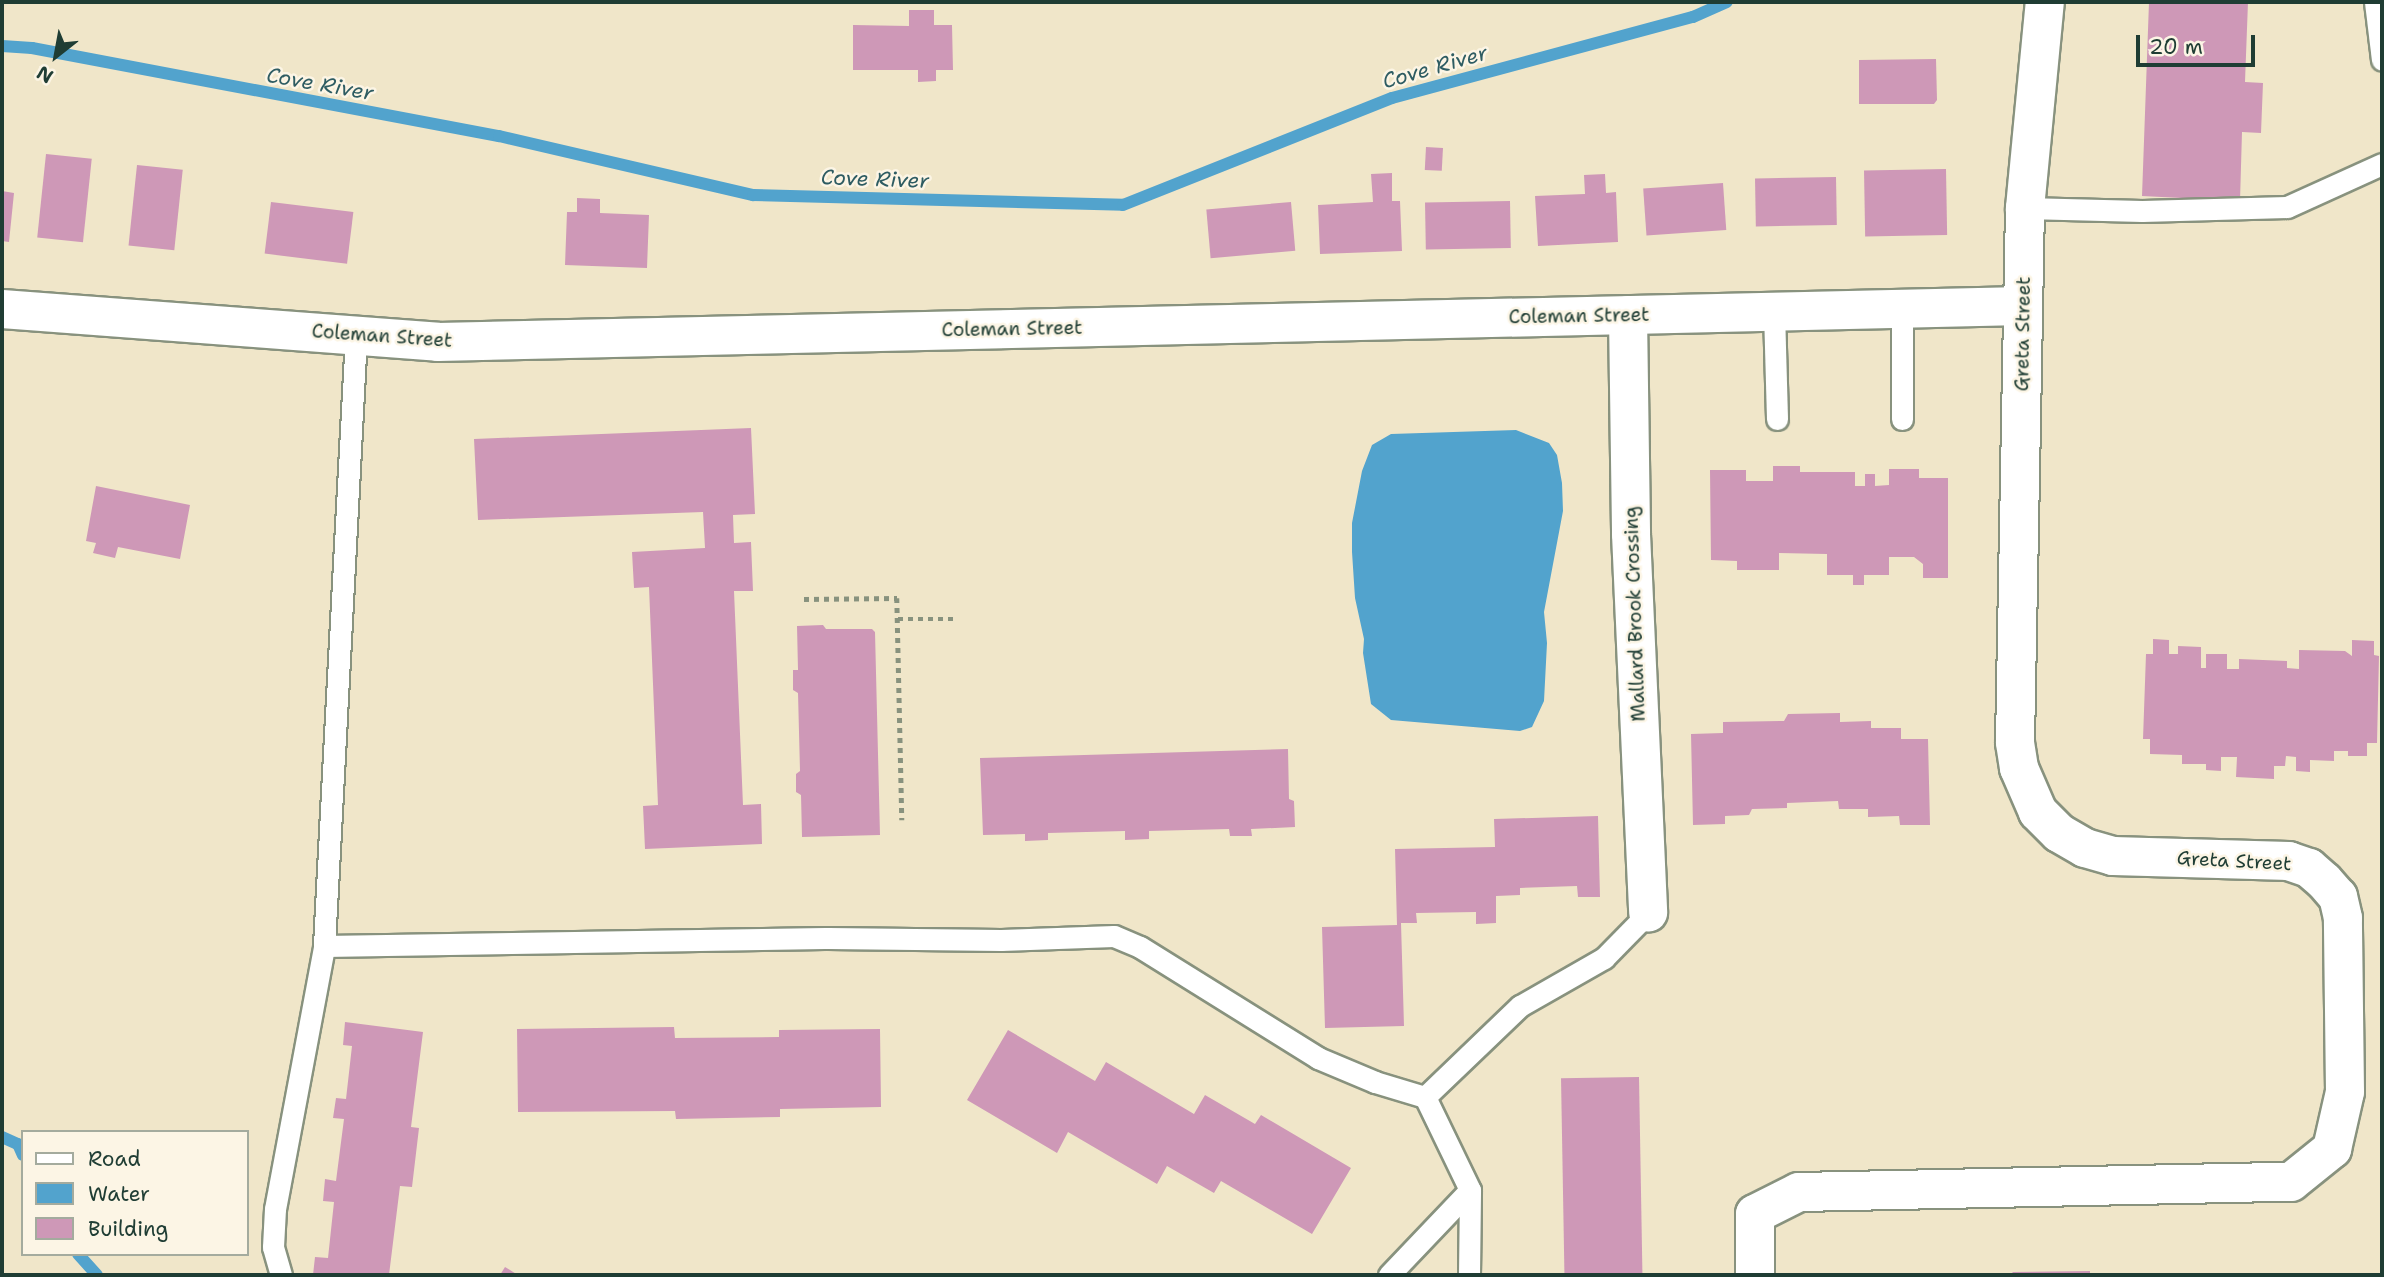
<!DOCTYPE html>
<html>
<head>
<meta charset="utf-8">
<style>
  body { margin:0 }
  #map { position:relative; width:2384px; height:1277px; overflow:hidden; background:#f0e6c9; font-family:"Shantell Sans",sans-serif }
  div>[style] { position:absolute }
  .water>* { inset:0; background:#52a3cd }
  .stream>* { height:12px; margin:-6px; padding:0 6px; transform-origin:6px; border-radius:6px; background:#52a3cd }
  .building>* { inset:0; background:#ce98b7; transform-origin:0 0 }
  .path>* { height:4.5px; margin-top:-2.25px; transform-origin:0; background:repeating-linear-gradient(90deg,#88927e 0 5px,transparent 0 10px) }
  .roads { filter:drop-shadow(2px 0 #88927e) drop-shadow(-2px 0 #88927e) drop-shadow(0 2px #88927e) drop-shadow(0 -2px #88927e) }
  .service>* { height:21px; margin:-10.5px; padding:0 10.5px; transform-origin:10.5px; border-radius:10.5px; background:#fff }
  .minor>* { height:38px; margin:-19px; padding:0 19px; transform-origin:19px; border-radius:19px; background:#fff }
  span { translate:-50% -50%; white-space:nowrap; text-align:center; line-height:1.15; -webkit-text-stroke:5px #fcf5e5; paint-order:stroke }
  .street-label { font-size:19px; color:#1f3d34 }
  .water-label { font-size:21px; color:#2e5c62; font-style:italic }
  .frame { position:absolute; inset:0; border:4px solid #1f3d34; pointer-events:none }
  .legend { position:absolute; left:21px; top:1130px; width:228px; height:126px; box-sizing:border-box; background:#fcf5e5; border:2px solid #a4ab9e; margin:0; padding:9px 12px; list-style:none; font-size:21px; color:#1f3d34 }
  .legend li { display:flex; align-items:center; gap:14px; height:35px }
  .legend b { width:35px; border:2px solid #a4ab9e }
  .north { position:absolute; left:21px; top:21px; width:70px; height:70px; -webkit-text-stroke:5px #fcf5e5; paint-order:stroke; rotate:211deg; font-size:19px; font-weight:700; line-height:28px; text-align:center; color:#1f3d34 }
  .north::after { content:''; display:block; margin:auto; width:24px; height:32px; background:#1f3d34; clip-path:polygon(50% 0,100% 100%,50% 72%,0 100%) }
  .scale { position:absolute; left:2136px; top:35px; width:119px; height:32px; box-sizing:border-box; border:4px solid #1f3d34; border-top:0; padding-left:9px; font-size:21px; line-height:24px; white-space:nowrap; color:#1f3d34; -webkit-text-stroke:5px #fcf5e5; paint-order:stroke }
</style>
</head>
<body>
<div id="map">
  <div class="water">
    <i style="clip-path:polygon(1516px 430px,1549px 443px,1557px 455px,1562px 483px,1563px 511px,1544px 612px,1547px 643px,1544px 701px,1532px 727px,1520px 731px,1391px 720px,1371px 704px,1363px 653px,1364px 639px,1355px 598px,1352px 552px,1352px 523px,1362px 471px,1372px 445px,1391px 434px)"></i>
  </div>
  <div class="stream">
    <i style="left:2px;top:46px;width:30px;rotate:4deg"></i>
    <i style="left:32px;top:48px;width:475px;rotate:10.7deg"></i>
    <i style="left:499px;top:136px;width:261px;rotate:13.1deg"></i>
    <i style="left:753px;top:195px;width:370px;rotate:1.5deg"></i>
    <i style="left:1123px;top:205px;width:289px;rotate:-21.7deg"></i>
    <i style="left:1392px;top:98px;width:312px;rotate:-15.1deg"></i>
    <i style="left:1693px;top:17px;width:37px;rotate:-24deg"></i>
    <i style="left:2px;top:1137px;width:17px;rotate:24deg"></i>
    <i style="left:18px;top:1144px;width:12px;rotate:66deg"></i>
    <i style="left:78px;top:1254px;width:28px;rotate:48deg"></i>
  </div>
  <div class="building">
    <i style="clip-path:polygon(2149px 2px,2248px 2px,2245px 82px,2263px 83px,2261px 133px,2242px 132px,2240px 201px,2142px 196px)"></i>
    <i style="clip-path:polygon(909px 10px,934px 10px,934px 25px,952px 25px,953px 70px,936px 70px,936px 81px,918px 82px,918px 70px,853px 70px,853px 25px,909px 26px)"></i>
    <i style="clip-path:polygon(1936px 59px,1937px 100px,1934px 104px,1859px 104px,1859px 60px)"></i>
    <i style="left:1426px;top:147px;width:17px;height:23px;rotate:3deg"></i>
    <i style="left:46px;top:154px;width:46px;height:84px;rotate:6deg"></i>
    <i style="left:137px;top:165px;width:46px;height:81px;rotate:6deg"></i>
    <i style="left:1946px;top:169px;width:66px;height:82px;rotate:89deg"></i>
    <i style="clip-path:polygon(1392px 173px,1392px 201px,1400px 201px,1402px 251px,1320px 254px,1318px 205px,1373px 202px,1371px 174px)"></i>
    <i style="clip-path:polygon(1605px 174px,1606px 193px,1616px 192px,1618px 242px,1538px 246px,1535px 196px,1585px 194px,1584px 175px)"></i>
    <i style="left:1836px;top:177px;width:48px;height:81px;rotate:89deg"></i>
    <i style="left:1723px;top:183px;width:47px;height:80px;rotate:86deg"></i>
    <i style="clip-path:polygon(2px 191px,14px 193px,9px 242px,2px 241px)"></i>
    <i style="clip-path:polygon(577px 198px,600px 199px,600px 213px,649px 215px,647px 268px,565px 265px,567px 212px,577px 212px)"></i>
    <i style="left:1510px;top:201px;width:47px;height:85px;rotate:89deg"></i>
    <i style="left:271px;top:202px;width:83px;height:52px;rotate:7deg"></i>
    <i style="left:1291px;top:202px;width:49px;height:85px;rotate:85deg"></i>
    <i style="clip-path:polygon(751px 428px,755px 514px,733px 515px,734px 543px,751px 542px,753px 591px,734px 591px,743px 805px,761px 804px,762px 844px,645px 849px,643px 806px,658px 805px,649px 587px,634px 588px,632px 552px,705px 548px,703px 512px,478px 520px,474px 439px)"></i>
    <i style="clip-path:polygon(1773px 466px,1800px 466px,1800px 472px,1855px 472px,1855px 486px,1865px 486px,1865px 474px,1875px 474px,1875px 486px,1889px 485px,1889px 469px,1919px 469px,1919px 478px,1948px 478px,1948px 578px,1923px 578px,1923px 564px,1914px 557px,1889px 557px,1889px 575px,1864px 575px,1864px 585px,1853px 585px,1853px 575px,1827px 575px,1827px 554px,1779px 553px,1779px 570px,1737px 570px,1737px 561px,1711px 560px,1710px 470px,1746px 470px,1746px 481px,1773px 481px)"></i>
    <i style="clip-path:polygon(96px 486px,190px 505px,180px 559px,118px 547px,115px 558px,93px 553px,96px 543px,86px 541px)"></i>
    <i style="clip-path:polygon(823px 625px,826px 629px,872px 629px,875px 632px,880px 835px,802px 837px,801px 795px,796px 792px,796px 774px,800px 771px,798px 693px,793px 690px,793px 670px,798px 670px,797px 626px)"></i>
    <i style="clip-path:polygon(2153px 639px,2169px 640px,2169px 654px,2178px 654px,2178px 646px,2201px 647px,2201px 668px,2206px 668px,2206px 654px,2227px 654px,2227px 669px,2239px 669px,2239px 659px,2287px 661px,2287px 668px,2299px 669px,2299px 650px,2345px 651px,2352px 656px,2352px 640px,2374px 641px,2374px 655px,2379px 656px,2377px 743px,2367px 743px,2367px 756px,2348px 756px,2348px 751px,2334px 751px,2334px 761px,2310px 760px,2310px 772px,2296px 771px,2296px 757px,2286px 756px,2285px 766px,2274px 766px,2274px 779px,2236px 777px,2237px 757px,2221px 757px,2221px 771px,2206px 770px,2206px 764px,2182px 764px,2182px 755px,2150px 754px,2150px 739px,2143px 739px,2146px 654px,2153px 654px)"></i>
    <i style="clip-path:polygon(1840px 713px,1840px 722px,1871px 721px,1871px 728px,1901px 728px,1901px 739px,1928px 739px,1930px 825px,1900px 825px,1899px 816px,1868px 817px,1868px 809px,1839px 809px,1838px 801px,1787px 803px,1787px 808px,1752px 809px,1749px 815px,1725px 816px,1725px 824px,1693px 825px,1691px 734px,1723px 733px,1723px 722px,1784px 721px,1788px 714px)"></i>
    <i style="clip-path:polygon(1288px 749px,1289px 799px,1294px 801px,1295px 827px,1251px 829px,1252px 836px,1230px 836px,1229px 829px,1149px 831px,1149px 839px,1125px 840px,1125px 831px,1048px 833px,1048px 840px,1025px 841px,1025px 834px,983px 835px,980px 758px)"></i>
    <i style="clip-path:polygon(1598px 816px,1600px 897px,1578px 897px,1577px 886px,1520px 888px,1520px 895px,1496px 896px,1496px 923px,1476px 924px,1476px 912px,1416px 913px,1417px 923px,1401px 923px,1404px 1026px,1325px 1028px,1322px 927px,1397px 925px,1395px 849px,1495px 847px,1494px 819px)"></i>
    <i style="clip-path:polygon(345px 1022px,423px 1032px,411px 1127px,419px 1128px,412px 1187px,400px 1186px,389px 1275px,313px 1275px,315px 1257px,328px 1258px,334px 1202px,323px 1201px,325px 1179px,336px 1181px,344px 1119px,333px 1118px,336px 1098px,346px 1099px,352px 1046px,343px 1045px)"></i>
    <i style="clip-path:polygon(674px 1027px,675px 1038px,779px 1037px,779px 1030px,880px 1029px,881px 1107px,780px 1109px,780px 1117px,676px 1119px,675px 1111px,518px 1112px,517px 1029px)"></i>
    <i style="clip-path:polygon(1008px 1030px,1095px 1081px,1106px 1062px,1194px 1114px,1205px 1095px,1255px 1124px,1261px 1115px,1351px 1168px,1312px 1234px,1221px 1181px,1214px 1193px,1167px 1166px,1157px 1184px,1068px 1132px,1057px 1153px,967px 1100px)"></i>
    <i style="left:1639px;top:1077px;width:198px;height:78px;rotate:89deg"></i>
    <i style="clip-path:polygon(505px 1267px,518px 1275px,500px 1275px)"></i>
    <i style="clip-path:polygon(2090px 1271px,2090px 1275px,2010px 1275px,2013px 1272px)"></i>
  </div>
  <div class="path">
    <i style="left:804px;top:599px;width:93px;rotate:-0.6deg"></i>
    <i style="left:897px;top:598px;width:222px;rotate:88.7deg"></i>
    <i style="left:898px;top:619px;width:58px"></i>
  </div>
  <div class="roads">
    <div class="service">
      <i style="left:2375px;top:2px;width:58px;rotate:83.1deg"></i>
      <i style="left:2025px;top:208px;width:117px;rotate:1.5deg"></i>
      <i style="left:2142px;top:211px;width:145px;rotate:-1.6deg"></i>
      <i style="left:2287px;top:207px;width:104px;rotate:-24.4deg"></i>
      <i style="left:1902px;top:309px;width:110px;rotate:90deg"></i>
      <i style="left:1774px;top:311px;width:108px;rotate:88.4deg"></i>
      <i style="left:356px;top:335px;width:612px;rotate:93deg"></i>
      <i style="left:324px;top:946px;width:504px;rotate:-0.91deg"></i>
      <i style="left:828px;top:938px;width:173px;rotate:0.7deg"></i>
      <i style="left:1001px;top:940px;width:113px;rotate:-2deg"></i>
      <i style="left:1114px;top:936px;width:28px;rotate:23deg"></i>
      <i style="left:1140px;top:947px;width:210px;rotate:31.9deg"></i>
      <i style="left:1318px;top:1058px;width:62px;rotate:22.8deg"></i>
      <i style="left:1375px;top:1082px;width:52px;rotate:16.7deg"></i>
      <i style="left:1425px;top:1097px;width:132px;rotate:-43.8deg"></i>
      <i style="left:1520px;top:1006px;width:97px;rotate:-29.7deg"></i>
      <i style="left:1604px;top:958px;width:63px;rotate:-45.6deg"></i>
      <i style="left:281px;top:1275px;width:29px;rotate:-106deg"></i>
      <i style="left:273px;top:1247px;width:38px;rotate:-87deg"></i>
      <i style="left:275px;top:1209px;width:268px;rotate:-79.4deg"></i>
      <i style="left:1389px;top:1275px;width:117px;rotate:-46.4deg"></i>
      <i style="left:1470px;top:1190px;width:103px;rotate:-115.8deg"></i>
      <i style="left:1469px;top:1275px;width:85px;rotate:-89.3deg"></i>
    </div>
    <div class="minor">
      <i style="left:2px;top:309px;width:437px;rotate:4.3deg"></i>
      <i style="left:438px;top:342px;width:1585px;rotate:-1.3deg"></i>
      <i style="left:1628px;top:315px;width:219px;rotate:89.2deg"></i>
      <i style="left:1631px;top:534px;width:379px;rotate:87.4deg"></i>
      <i style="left:1755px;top:1275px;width:61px;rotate:-90deg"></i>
      <i style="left:1755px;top:1214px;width:49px;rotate:-26.6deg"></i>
      <i style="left:1799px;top:1192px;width:492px;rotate:-1.2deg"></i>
      <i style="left:2291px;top:1182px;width:53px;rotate:-38.8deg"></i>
      <i style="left:2332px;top:1149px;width:58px;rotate:-77.2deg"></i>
      <i style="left:2345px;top:1092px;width:174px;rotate:-90.7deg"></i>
      <i style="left:2343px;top:918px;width:22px;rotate:-103deg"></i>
      <i style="left:2338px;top:897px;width:21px;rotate:-131deg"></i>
      <i style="left:2324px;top:881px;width:20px;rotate:-139deg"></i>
      <i style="left:2309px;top:868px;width:21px;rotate:-161deg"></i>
      <i style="left:2289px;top:861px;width:176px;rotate:-178.4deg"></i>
      <i style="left:2113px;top:856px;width:29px;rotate:-164deg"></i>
      <i style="left:2085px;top:848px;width:30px;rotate:-150deg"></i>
      <i style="left:2059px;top:833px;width:30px;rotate:-135deg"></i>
      <i style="left:2038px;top:812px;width:48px;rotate:-113.4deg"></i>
      <i style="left:2019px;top:768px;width:26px;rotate:-99deg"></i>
      <i style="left:2015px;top:742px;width:534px;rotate:-88.93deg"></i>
      <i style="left:2025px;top:208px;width:207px;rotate:-84.5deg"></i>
    </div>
  </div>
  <div class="street-label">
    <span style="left:1579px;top:316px;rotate:-1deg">Coleman Street</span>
    <span style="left:1012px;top:329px;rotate:-1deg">Coleman Street</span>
    <span style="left:2023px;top:334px;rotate:-89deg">Greta Street</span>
    <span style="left:382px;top:336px;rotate:4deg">Coleman Street</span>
    <span style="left:1635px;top:614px;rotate:-92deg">Mallard Brook Crossing</span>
    <span style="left:2234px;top:861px;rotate:3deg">Greta Street</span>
  </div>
  <div class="water-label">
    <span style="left:1435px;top:67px;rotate:-16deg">Cove River</span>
    <span style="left:320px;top:84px;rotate:10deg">Cove River</span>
    <span style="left:875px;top:179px;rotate:2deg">Cove River</span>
  </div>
  <div class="frame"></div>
  <ul class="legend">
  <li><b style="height:9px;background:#fff"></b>Road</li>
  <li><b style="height:19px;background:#52a3cd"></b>Water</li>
  <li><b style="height:19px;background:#ce98b7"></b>Building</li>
  </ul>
  <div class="north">N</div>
  <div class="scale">20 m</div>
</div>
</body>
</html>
